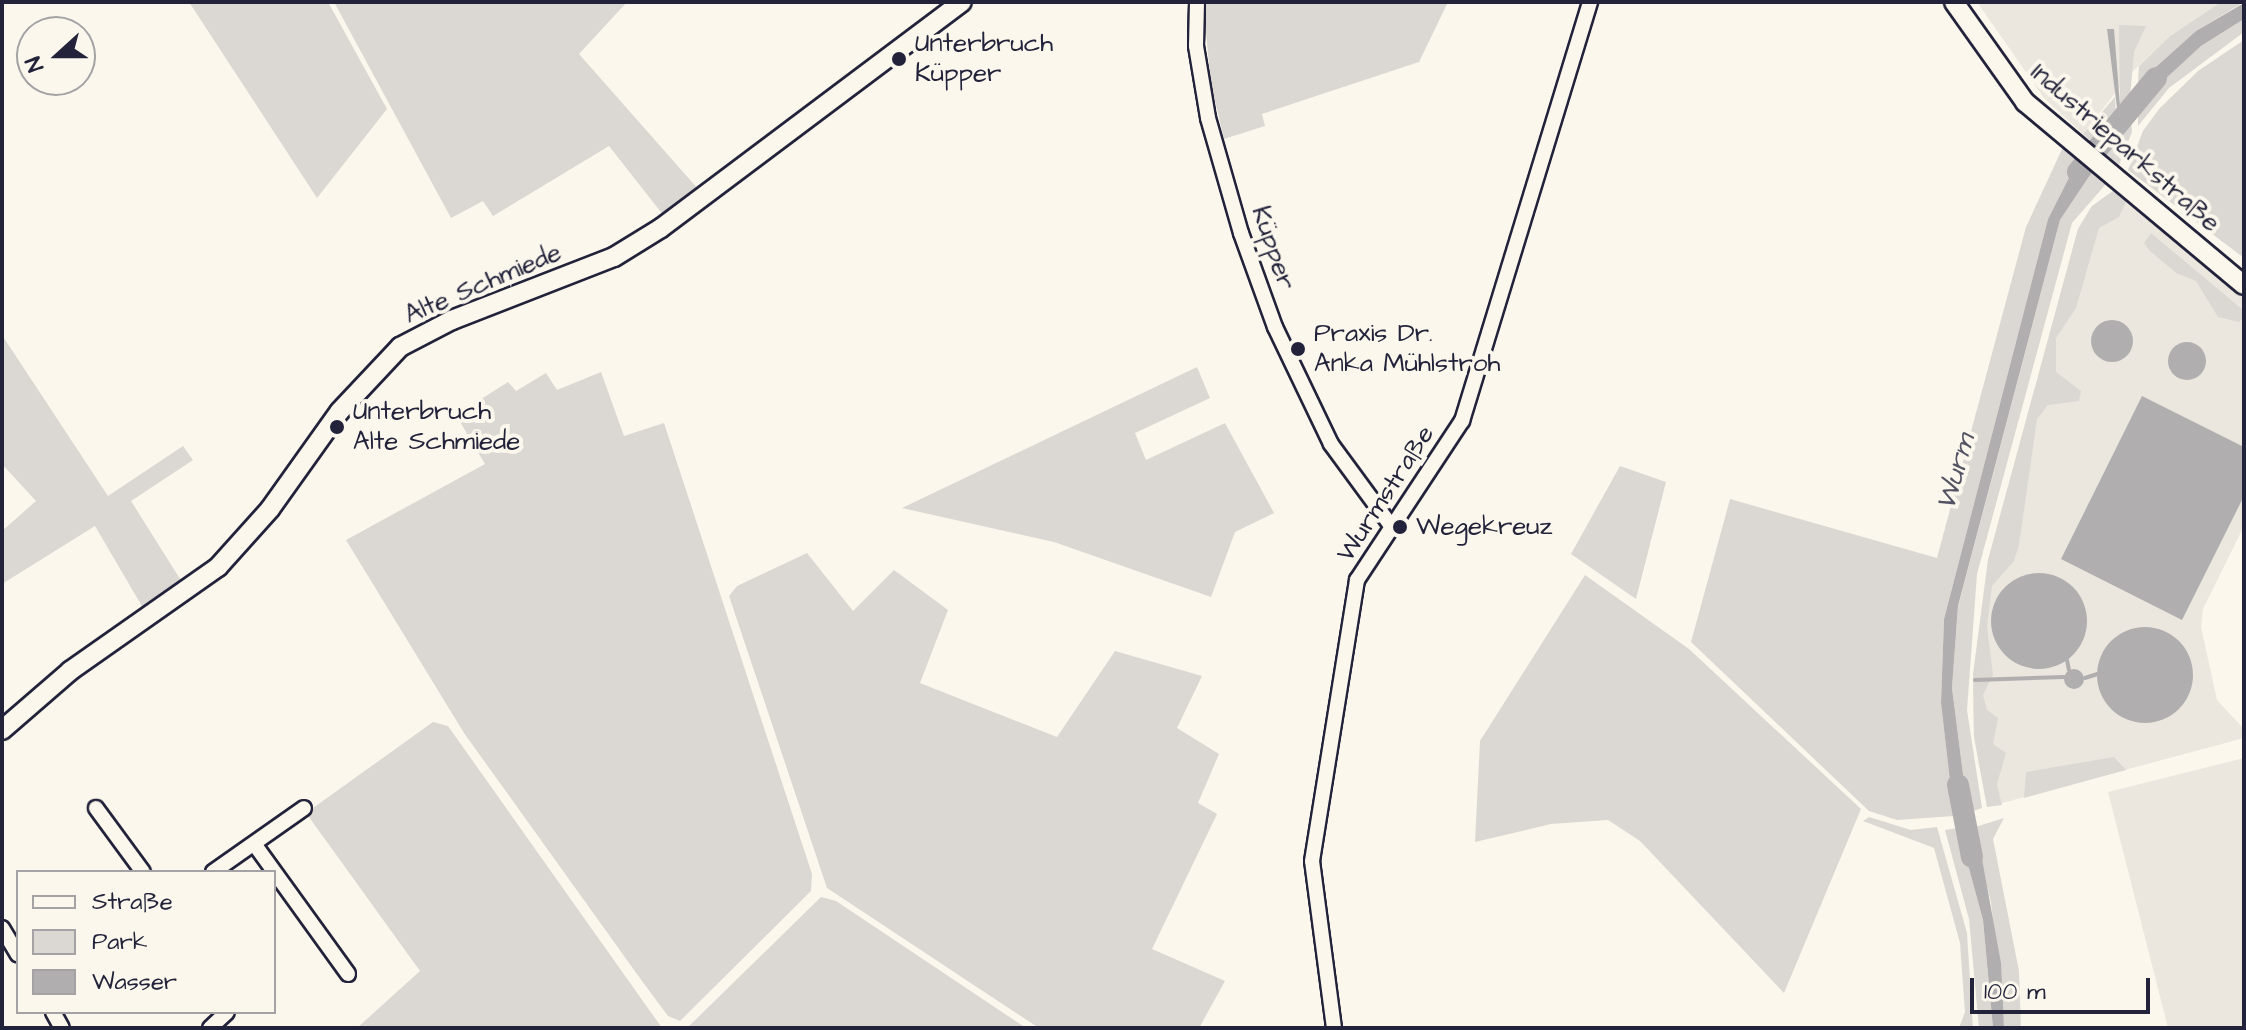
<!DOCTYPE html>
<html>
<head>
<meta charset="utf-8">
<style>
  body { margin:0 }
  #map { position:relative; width:2246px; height:1030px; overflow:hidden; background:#fbf7ec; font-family:"Architects Daughter",sans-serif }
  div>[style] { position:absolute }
  .built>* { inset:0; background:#ebe7df }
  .green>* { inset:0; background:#dbd8d3 }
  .water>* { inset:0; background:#b1aeb0 }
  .round { border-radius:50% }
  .stream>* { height:4px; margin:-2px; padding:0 2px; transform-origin:2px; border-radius:2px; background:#b1aeb0 }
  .river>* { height:22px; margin:-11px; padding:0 11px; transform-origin:11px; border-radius:11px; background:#b1aeb0 }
  .roads { filter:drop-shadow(2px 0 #22223b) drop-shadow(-2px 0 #22223b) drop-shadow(0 2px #22223b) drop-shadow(0 -2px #22223b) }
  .street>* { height:14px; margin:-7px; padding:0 7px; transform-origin:7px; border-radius:7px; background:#fbf7ec }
  .secondary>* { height:18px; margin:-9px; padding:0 9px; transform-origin:9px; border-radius:9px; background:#fbf7ec }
  .dots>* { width:22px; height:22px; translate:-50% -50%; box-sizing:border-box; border:4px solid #fbf7ec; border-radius:50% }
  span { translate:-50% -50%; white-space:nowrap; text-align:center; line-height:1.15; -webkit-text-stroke:8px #fbf7ec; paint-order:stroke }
  .poi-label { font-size:26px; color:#22223b }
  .left { translate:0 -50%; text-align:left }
  .street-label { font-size:26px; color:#22223b }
  .water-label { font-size:28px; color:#545364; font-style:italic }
  .frame { position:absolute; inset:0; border:4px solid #22223b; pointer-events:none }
  .legend { position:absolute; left:16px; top:870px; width:260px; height:144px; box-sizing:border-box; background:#fbf7ec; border:2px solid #a4a2a5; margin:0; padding:10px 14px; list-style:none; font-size:24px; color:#22223b }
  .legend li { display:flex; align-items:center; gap:16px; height:40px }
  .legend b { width:40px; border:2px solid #a4a2a5 }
  .north { position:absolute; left:16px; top:16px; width:80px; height:80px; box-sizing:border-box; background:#fbf7ec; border:2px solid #a4a2a5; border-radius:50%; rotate:249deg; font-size:22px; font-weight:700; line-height:32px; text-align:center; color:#22223b }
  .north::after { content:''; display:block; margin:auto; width:28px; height:36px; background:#22223b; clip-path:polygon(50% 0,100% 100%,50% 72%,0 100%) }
  .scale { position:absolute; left:1970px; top:978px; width:180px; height:36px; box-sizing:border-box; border:4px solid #22223b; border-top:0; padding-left:10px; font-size:24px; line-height:28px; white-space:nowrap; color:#22223b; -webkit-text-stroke:6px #fbf7ec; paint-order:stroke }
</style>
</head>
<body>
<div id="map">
  <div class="built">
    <i style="clip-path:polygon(1977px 2px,2221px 2px,2170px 36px,2131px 73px,2083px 134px,2044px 98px)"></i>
    <i style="clip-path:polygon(2113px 191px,2244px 299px,2244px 526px,2203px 609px,2201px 627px,2217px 700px,2244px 729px,2244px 738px,1987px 807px,1974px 737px,1973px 675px,1988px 560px,2078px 229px,2092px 206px)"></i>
    <i style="clip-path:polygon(2244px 758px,2244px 1028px,2168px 1028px,2108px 792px)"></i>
  </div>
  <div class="green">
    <i style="clip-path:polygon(189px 2px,328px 2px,387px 109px,317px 198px)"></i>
    <i style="clip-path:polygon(334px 2px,627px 2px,579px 54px,699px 190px,664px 216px,609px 146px,493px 216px,483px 201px,451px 218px)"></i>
    <i style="clip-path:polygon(1203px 2px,1448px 2px,1419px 62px,1262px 114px,1265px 126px,1224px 139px,1211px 84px)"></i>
    <i style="clip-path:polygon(2221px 2px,2244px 2px,2196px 31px,2138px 83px,2139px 66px,2170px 36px)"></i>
    <i style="clip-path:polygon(2244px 19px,2244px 32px,2169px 88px,2138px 126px,2138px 104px,2158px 84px,2201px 46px)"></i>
    <i style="clip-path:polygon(2119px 25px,2146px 26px,2134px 52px,2130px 97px,2120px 106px)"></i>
    <i style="clip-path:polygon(2244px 40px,2244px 258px,2128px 170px,2143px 131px,2159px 109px,2198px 71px)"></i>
    <i style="clip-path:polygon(2115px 97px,2116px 114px,2091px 141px,2083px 134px)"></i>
    <i style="clip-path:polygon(2131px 118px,2132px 132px,2119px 165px,2105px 153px)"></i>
    <i style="clip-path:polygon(2063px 147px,2078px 160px,2048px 219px,1944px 619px,1941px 703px,1954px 816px,1897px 820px,1869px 811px,1691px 642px,1730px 499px,1937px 558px,2026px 227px)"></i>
    <i style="clip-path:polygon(2092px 172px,2106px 184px,2072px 223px,1977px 574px,1967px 710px,1982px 808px,1968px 813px,1952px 688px,1958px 607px,2060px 220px)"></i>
    <i style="clip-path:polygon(2113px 191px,2126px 202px,2119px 217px,2099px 228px,2076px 308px,2056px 338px,2056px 372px,2081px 391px,2079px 401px,2048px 405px,2037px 419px,2019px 545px,2014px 561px,1992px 586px,1987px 626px,1993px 675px,1983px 695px,1987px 710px,1998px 718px,1993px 744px,2006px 753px,1997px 784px,2002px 805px,1987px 807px,1974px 737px,1973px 675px,1988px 560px,2078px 229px,2092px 206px)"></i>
    <i style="clip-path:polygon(2151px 233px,2243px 310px,2243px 318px,2239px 322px,2218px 317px,2196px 281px,2176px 273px,2149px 250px,2144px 243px)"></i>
    <i style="clip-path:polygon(2px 335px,108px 496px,183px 446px,193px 460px,131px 501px,182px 582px,143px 608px,95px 526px,2px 584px,2px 531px,36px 501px,2px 464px)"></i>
    <i style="clip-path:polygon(1197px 367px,1210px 398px,1135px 433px,1146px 460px,1225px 423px,1274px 513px,1235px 532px,1211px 597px,1054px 542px,902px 508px)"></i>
    <i style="clip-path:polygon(601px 372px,624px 436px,664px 423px,812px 874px,811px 891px,680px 1021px,668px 1016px,642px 981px,464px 733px,346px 540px,485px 464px,456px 415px,508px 382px,516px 391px,546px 373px,557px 390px)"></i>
    <i style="clip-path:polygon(1620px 466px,1666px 482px,1636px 599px,1571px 554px)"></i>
    <i style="clip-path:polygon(807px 553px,853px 611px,894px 570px,948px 610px,920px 683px,1057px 737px,1115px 651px,1202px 676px,1177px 728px,1219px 754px,1198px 803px,1217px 814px,1152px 949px,1225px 981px,1199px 1028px,1039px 1028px,827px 888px,729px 596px,737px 586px)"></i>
    <i style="clip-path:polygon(1585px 575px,1689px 649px,1861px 809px,1784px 993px,1640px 841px,1608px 820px,1551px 824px,1475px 842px,1480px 741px)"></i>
    <i style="clip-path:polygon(433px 722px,448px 726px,662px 1028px,357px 1028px,420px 971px,306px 813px)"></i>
    <i style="clip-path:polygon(2114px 757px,2126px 770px,2024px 798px,2026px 772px)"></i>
    <i style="clip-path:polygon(2108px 792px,2004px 818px,1993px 839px,2019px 971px,2021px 1028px,2004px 1028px,1991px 902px,1972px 828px,2004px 818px)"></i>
    <i style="clip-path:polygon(1869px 817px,1911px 830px,1937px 827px,1967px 933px,1973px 1028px,1959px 1028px,1965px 1012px,1960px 943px,1934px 848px,1863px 821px)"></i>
    <i style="clip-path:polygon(1958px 828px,1983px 920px,1993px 1028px,1979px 1028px,1969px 919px,1945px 830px)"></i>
    <i style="clip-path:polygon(821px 897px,836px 901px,1026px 1028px,688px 1027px)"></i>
  </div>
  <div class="water">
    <i style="clip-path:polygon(2244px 3px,2244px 19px,2201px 46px,2138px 104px,2138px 83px,2196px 31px)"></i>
    <i style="clip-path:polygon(2107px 29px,2114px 29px,2120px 105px,2130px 97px,2131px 118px,2105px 153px,2091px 141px,2117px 108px)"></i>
    <i style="clip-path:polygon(2078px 160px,2092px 172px,2060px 220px,1958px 606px,1952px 688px,1968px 813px,1954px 816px,1941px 703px,1944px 619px,2048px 219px)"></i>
    <i class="round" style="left:2091px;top:320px;width:42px;height:42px"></i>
    <i class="round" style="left:2168px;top:342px;width:38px;height:38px"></i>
    <i style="clip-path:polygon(2142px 396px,2244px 447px,2244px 496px,2182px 620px,2061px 559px)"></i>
    <i class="round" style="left:1991px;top:573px;width:96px;height:96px"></i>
    <i class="round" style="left:2097px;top:627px;width:96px;height:96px"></i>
    <i class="round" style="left:2064px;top:669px;width:20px;height:20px"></i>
    <i style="clip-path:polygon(1958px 828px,1972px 828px,1978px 837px,2001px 963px,2004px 1028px,1993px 1028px,1983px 920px)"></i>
  </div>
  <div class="stream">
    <i style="left:2067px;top:660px;width:10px;rotate:79deg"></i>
    <i style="left:2085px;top:678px;width:13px;rotate:-18deg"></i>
    <i style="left:1975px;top:680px;width:89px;rotate:-1.9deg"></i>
  </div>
  <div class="river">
    <i style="left:2078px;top:172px;width:122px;rotate:-50.3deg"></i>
    <i style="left:1958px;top:785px;width:73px;rotate:79deg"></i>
  </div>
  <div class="roads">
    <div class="street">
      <i style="left:1197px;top:2px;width:44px;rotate:91.3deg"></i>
      <i style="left:1196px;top:46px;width:73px;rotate:80.5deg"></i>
      <i style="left:1208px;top:118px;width:120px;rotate:74deg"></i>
      <i style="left:1241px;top:233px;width:100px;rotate:70.1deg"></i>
      <i style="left:1275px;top:327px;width:130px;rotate:64.4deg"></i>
      <i style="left:1331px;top:444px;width:103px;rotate:53.7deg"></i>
      <i style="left:96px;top:808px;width:79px;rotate:53.7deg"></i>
      <i style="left:255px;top:845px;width:159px;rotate:54.2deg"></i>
      <i style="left:213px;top:872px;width:111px;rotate:-35.1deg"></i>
      <i style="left:2px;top:928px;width:31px;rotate:59deg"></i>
      <i style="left:53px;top:1012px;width:18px;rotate:61deg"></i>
      <i style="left:210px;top:1028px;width:23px;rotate:-43deg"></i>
      <i style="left:1334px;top:1028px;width:168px;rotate:-97.5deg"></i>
      <i style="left:1312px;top:861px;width:285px;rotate:-80.9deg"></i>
      <i style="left:1357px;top:580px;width:191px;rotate:-56.6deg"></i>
      <i style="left:1462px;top:421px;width:438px;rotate:-73deg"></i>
    </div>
    <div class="secondary">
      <i style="left:1954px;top:2px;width:123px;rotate:54.6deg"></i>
      <i style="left:2025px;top:102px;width:285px;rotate:39.9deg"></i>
      <i style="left:2px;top:730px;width:90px;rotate:-40.9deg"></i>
      <i style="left:70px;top:671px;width:181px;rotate:-35.1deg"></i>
      <i style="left:218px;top:567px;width:78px;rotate:-48.1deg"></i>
      <i style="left:270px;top:509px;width:120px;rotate:-54.5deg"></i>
      <i style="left:340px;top:411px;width:88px;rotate:-46.8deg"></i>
      <i style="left:400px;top:347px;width:59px;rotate:-27.4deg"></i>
      <i style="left:452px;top:320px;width:174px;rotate:-21.3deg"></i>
      <i style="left:614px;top:257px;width:55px;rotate:-31.7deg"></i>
      <i style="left:661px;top:228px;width:376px;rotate:-36.9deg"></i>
    </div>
  </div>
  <div class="dots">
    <i style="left:899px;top:59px;background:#22223b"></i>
    <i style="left:1298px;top:349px;background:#22223b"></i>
    <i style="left:337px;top:427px;background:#22223b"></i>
    <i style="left:1400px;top:527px;background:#22223b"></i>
  </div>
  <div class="poi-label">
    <span class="left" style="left:915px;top:59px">Unterbruch<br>Küpper</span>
    <span class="left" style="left:1314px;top:349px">Praxis Dr.<br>Anka Mühlstroh</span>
    <span class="left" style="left:353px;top:427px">Unterbruch<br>Alte Schmiede</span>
    <span class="left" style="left:1416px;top:527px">Wegekreuz</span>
  </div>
  <div class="street-label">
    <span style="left:2125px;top:148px;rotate:41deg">Industrieparkstraße</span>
    <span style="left:1273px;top:248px;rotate:71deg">Küpper</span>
    <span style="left:483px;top:284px;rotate:-23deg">Alte Schmiede</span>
    <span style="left:1386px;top:494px;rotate:-57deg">Wurmstraße</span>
  </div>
  <div class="water-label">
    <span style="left:1956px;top:472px;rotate:-74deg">Wurm</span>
  </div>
  <div class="frame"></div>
  <ul class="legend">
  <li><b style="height:10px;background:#fbf7ec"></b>Straße</li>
  <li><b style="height:22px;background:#dbd8d3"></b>Park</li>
  <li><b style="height:22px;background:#b1aeb0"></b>Wasser</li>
  </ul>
  <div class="north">N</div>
  <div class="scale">100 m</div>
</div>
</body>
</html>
